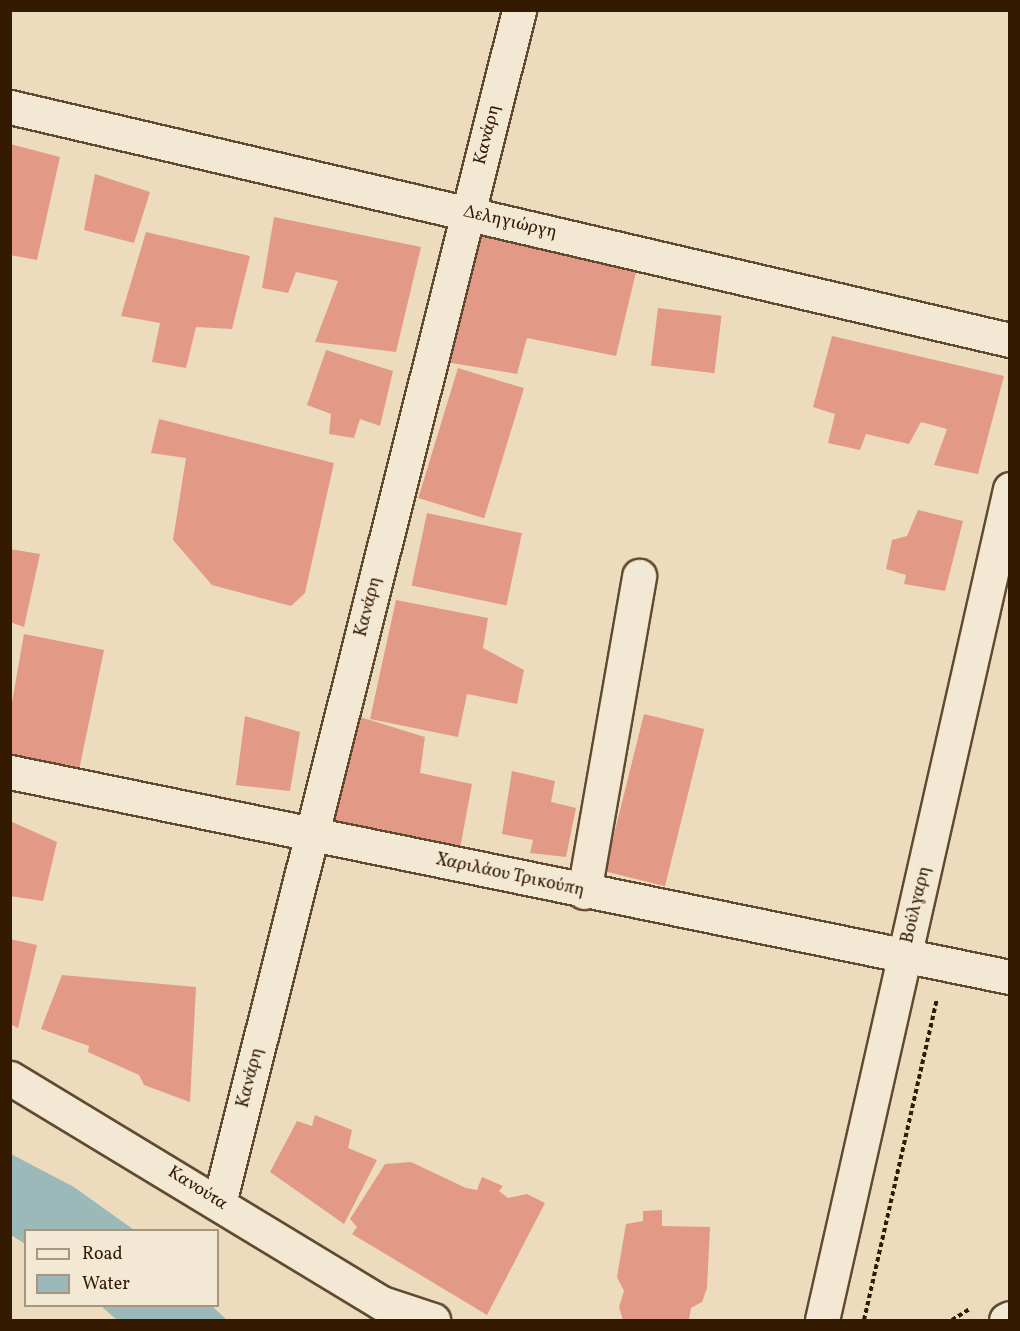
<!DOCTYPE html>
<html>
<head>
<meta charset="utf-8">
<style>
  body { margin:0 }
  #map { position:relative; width:1020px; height:1331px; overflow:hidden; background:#ecdcbd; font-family:Vollkorn,serif }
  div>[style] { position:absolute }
  .water>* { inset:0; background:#9bb9b9 }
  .building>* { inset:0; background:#e29a87; transform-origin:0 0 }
  .path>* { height:4px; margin-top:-2px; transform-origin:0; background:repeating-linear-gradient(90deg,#331a00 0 4.5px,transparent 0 7.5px) }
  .roads { filter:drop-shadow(2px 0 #614a2f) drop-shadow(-2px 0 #614a2f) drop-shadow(0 2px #614a2f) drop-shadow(0 -2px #614a2f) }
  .minor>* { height:33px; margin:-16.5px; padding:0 16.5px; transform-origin:16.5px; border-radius:16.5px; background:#f3e8d4 }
  .tertiary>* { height:33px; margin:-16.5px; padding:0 16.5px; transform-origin:16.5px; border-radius:16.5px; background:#f3e8d4 }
  .secondary>* { height:33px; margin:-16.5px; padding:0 16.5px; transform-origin:16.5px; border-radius:16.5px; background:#f3e8d4 }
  span { translate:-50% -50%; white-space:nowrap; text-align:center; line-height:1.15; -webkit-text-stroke:6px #f3e8d4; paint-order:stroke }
  .street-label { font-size:18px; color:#331a00 }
  .frame { position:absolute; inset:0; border:12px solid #331a00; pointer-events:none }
  .legend { position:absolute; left:24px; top:1229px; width:195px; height:78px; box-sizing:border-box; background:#f3e8d4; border:2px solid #a6967f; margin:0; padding:8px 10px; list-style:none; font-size:18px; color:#331a00 }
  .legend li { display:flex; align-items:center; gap:12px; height:30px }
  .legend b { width:30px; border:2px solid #a6967f }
</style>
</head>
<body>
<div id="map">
  <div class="water">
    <i style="clip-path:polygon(11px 1154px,74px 1187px,134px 1230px,26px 1230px,25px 1244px,11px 1235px)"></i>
    <i style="clip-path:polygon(101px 1306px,212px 1306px,227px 1320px,117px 1320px)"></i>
  </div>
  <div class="building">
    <i style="clip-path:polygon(10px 144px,60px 157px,37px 260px,10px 255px)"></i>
    <i style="clip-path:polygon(95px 174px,150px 192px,134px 243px,84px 230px)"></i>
    <i style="clip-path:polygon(274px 217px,421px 247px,396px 352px,315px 342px,338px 281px,296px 272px,288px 293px,262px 288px)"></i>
    <i style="clip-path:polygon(146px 232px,250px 256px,232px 329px,196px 327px,186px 368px,152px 362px,160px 323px,121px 316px)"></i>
    <i style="clip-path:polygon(475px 235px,636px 272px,616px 356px,527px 338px,517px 374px,446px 362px)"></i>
    <i style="left:658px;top:308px;width:64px;height:58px;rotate:7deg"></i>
    <i style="clip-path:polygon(832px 336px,1004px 376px,978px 474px,934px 465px,947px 429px,921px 422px,909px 444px,866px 434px,860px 450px,828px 443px,835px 414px,813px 407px)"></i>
    <i style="clip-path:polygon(326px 350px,393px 371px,380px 426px,360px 419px,354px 438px,329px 434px,331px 414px,307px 405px)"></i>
    <i style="left:458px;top:368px;width:69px;height:136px;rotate:17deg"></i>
    <i style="clip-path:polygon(159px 419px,334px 463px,305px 593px,291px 606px,212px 585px,173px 540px,186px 458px,151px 453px)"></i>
    <i style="clip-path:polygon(918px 510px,963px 521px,945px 591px,904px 584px,906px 575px,886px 569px,892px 540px,907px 536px)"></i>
    <i style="left:427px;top:513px;width:97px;height:74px;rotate:12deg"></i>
    <i style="clip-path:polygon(10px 549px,40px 554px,24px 627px,10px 622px)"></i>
    <i style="clip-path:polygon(396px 600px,488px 618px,483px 648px,524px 670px,517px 704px,467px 694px,458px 737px,370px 719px)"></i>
    <i style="clip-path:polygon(24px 634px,104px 650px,78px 775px,10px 763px,10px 714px)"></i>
    <i style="left:644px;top:714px;width:62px;height:162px;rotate:14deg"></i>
    <i style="clip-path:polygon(245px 716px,300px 732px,290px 791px,236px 785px)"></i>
    <i style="clip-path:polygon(360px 717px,425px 737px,420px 773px,472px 784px,459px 854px,328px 826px)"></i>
    <i style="clip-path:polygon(512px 771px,555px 781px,551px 802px,576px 808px,566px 857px,530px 853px,533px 840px,502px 834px)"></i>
    <i style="clip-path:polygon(10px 821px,57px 842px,43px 901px,10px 896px)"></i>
    <i style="clip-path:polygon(10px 939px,37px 945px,18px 1028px,10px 1024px)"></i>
    <i style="clip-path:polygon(62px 975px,196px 987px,190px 1102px,144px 1085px,139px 1075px,88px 1052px,89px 1046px,41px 1029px)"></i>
    <i style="clip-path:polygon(315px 1115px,352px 1130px,348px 1148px,377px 1160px,344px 1224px,270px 1172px,297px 1121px,312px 1126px)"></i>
    <i style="clip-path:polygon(411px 1162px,466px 1188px,477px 1190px,482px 1177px,503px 1186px,499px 1191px,508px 1198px,527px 1194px,545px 1203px,487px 1315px,352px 1234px,357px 1227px,350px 1219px,385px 1164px)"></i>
    <i style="clip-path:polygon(662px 1210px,662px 1226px,710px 1227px,707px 1288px,702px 1302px,691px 1308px,689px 1320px,623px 1320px,619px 1307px,624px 1291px,617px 1277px,626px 1224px,643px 1221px,643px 1211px)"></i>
  </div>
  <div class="path">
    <i style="left:864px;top:1320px;width:329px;rotate:-77.2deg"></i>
    <i style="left:952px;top:1320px;width:22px;rotate:-32deg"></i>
  </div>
  <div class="roads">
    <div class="minor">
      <i style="left:10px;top:772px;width:1021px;rotate:11.59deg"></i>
      <i style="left:584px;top:892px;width:321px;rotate:-80.1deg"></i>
      <i style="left:1006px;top:1320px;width:4px;rotate:-27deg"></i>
    </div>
    <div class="tertiary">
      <i style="left:10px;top:107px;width:1027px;rotate:13.12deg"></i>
      <i style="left:10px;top:1078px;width:435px;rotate:31.2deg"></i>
      <i style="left:382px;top:1303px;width:54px;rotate:18.4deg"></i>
      <i style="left:219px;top:1203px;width:1230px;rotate:-75.88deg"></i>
    </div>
    <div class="secondary">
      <i style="left:822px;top:1320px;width:852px;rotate:-77.25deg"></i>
    </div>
  </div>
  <div class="street-label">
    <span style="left:488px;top:135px;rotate:-76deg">Κανάρη</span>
    <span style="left:510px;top:223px;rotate:13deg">Δεληγιώργη</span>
    <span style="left:369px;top:607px;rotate:-76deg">Κανάρη</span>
    <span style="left:510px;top:876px;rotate:12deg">Χαριλάου Τρικούπη</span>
    <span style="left:917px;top:905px;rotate:-77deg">Βούλγαρη</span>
    <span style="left:251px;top:1078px;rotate:-76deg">Κανάρη</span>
    <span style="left:197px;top:1189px;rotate:32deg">Κανούτα</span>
  </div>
  <div class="frame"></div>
  <ul class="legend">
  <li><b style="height:8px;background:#f3e8d4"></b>Road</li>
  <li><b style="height:16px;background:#9bb9b9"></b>Water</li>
  </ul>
</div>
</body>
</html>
